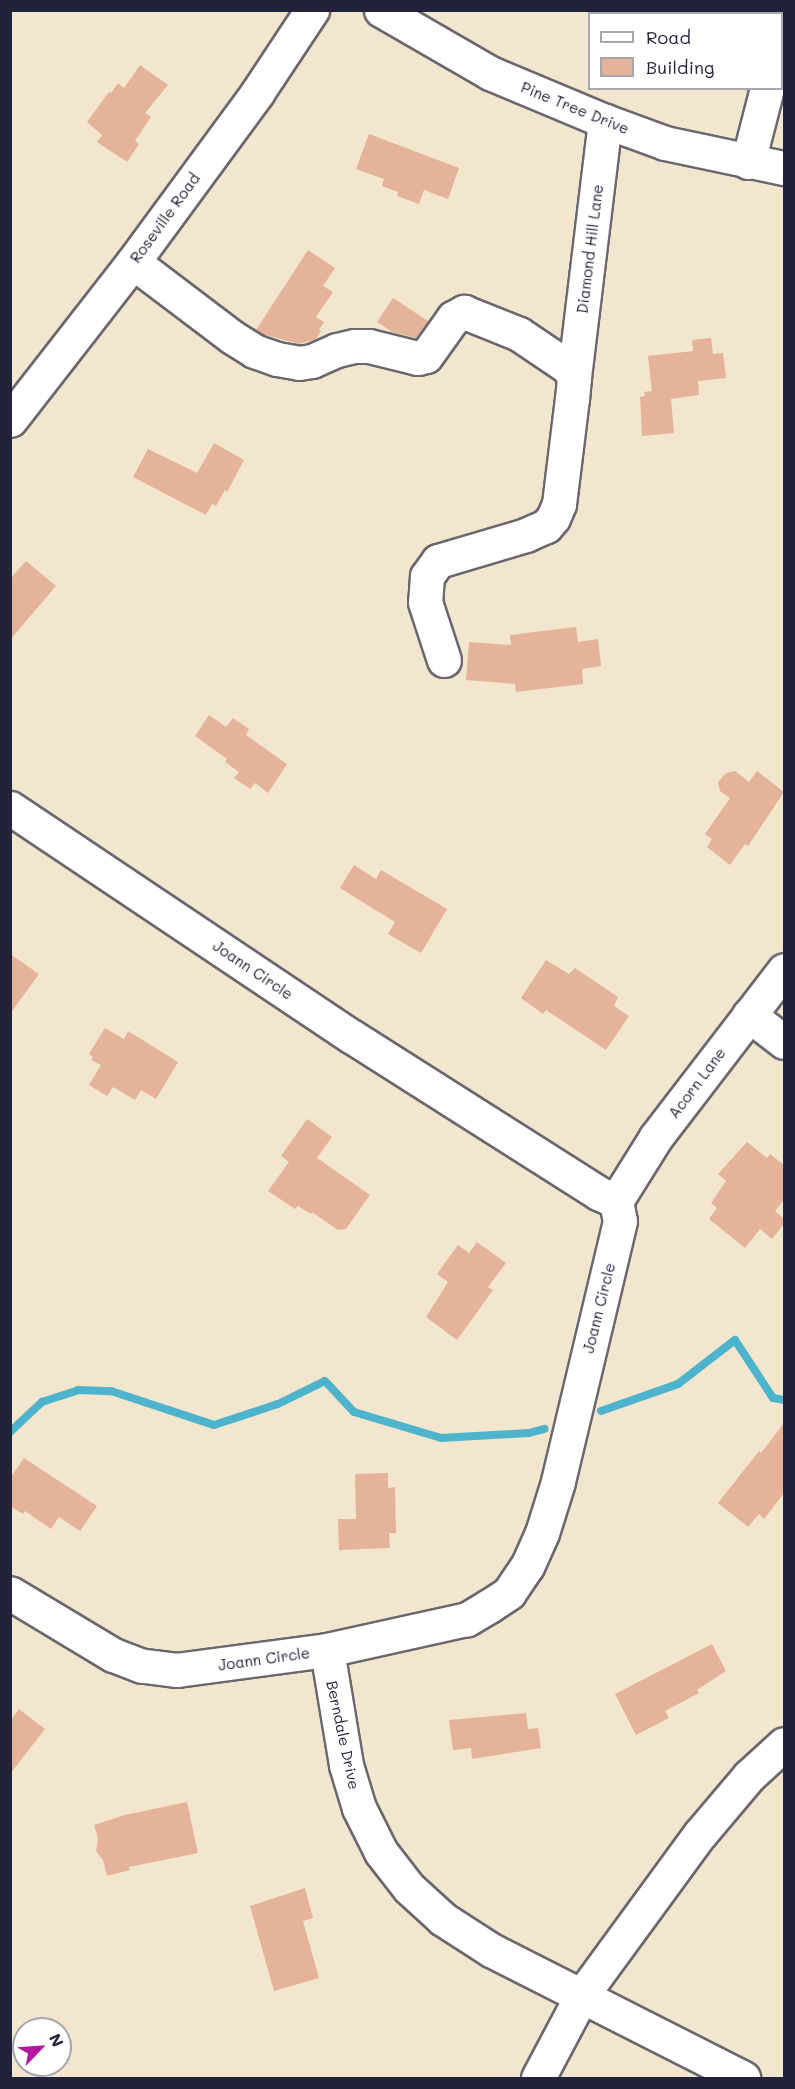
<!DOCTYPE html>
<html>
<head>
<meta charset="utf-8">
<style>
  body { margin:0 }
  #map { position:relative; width:795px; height:2089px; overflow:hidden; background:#f2e7ce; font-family:Mali,sans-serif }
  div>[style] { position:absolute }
  .stream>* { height:8px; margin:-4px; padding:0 4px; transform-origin:4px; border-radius:4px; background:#4eb3cc }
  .building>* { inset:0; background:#e5b29a }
  .roads { filter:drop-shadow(2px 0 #6b676e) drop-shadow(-2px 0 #6b676e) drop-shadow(0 2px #6b676e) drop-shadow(0 -2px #6b676e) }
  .minor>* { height:33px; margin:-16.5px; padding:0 16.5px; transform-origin:16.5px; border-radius:16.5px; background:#fff }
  span { translate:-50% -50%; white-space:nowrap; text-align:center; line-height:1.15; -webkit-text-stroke:4.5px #fff; paint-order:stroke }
  .street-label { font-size:15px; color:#22223b }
  .frame { position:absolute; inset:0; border:12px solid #22223b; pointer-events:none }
  .legend { position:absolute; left:588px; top:12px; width:195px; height:78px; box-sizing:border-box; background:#fff; border:2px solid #a7a7b1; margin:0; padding:8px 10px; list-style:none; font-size:18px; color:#22223b }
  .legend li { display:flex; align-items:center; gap:12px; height:30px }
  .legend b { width:30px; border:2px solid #a7a7b1 }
  .north { position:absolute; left:12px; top:2017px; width:60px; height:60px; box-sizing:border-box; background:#fff; border:2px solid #a7a7b1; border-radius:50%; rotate:65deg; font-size:16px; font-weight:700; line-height:24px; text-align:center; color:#22223b }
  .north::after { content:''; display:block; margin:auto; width:21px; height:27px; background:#b5179e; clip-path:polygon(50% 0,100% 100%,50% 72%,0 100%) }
</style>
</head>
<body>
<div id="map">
  <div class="stream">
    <i style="left:601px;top:1411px;width:82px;rotate:-19.3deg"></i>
    <i style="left:678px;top:1384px;width:72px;rotate:-37.7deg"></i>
    <i style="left:735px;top:1340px;width:69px;rotate:56.8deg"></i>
    <i style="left:773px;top:1398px;width:11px;rotate:10deg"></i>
    <i style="left:10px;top:1432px;width:44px;rotate:-43.2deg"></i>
    <i style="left:42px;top:1402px;width:38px;rotate:-18deg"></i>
    <i style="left:78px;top:1390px;width:33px;rotate:2deg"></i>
    <i style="left:111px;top:1391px;width:108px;rotate:18.3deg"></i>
    <i style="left:214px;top:1425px;width:67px;rotate:-18.2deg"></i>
    <i style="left:278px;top:1404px;width:52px;rotate:-26.1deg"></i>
    <i style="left:325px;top:1381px;width:42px;rotate:46.9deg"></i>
    <i style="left:354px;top:1412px;width:91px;rotate:16.6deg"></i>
    <i style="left:441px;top:1438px;width:88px;rotate:-3.3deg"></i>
    <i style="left:529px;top:1433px;width:16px;rotate:-15deg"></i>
  </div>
  <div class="building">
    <i style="clip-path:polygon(140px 65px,168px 85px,145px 113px,151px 117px,135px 141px,139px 144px,127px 162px,97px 142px,102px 135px,87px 122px,109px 92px,111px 93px,118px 83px,124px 88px)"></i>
    <i style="clip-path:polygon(369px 134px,459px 168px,448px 199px,424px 190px,419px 204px,397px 196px,398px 192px,382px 186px,384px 179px,356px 169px)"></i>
    <i style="clip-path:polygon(308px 250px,335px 268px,323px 286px,333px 292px,316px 317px,324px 322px,319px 330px,321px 331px,316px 339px,299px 344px,262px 334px,256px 330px)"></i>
    <i style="clip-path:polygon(393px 298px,428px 321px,416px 338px,392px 332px,377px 322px)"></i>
    <i style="clip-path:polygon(711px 338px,713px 354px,723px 353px,726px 378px,698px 381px,699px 395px,671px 399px,674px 433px,642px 436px,640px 397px,645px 396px,644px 392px,652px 391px,648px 356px,693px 351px,692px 340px)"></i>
    <i style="clip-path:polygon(214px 443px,244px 460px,227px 492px,225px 490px,216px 506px,212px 504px,206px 515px,133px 477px,148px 449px,197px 473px)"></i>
    <i style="clip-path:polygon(26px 561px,56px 586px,10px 640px,10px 579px)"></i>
    <i style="clip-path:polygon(576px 627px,578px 642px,598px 639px,601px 666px,582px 669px,583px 684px,516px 692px,515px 684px,466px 680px,469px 642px,511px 645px,510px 635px)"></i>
    <i style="clip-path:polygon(209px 715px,226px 727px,233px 718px,249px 729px,246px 735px,287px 764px,268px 793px,255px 783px,250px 789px,234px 778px,239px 772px,225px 762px,227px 759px,195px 736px)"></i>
    <i style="clip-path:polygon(735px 771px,749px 782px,757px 771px,784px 792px,748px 846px,745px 844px,730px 865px,707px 847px,712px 839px,705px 834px,730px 798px,720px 791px,718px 782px,726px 773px)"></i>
    <i style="clip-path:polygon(354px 865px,376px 879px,381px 870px,447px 909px,421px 953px,388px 934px,395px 922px,340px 888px)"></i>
    <i style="clip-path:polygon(10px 954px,39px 974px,10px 1014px)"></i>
    <i style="clip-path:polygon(546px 960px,569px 974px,575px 968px,618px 997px,614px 1006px,629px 1016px,606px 1050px,546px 1010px,543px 1014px,521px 998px)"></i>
    <i style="clip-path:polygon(105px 1028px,124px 1039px,128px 1031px,178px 1062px,156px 1099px,141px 1090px,135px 1100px,113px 1087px,107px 1096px,89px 1085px,101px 1065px,91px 1060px,93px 1057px,89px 1054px)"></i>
    <i style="clip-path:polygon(307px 1119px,332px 1137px,317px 1158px,370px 1195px,346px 1229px,338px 1230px,312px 1212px,311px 1214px,298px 1206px,295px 1209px,268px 1191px,289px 1162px,281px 1156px)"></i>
    <i style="clip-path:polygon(747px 1142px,767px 1158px,770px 1154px,784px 1165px,784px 1200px,775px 1211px,784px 1219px,784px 1224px,772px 1239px,760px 1229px,745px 1248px,709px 1219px,717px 1208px,711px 1203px,726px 1181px,718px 1174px)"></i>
    <i style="clip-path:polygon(477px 1242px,506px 1263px,488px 1287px,493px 1290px,457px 1340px,426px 1317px,448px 1282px,437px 1274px,458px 1245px,469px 1253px)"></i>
    <i style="clip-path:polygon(784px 1423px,784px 1493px,764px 1519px,759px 1514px,748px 1527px,718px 1503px,759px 1451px,761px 1453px)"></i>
    <i style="clip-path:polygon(24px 1458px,97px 1506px,80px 1531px,59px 1517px,51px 1529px,25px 1511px,23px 1514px,10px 1506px,10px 1478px)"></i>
    <i style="clip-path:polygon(388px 1473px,388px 1488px,395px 1487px,396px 1533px,389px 1533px,390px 1548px,339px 1550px,338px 1519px,356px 1519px,355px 1474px)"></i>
    <i style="clip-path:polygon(712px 1644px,726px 1671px,697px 1690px,699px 1693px,665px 1711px,669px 1718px,636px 1735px,615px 1694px)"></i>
    <i style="clip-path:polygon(19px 1709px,45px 1729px,10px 1774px,10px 1721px)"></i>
    <i style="clip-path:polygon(526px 1713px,528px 1729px,538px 1728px,541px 1748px,472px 1759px,471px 1748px,453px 1750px,449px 1720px)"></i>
    <i style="clip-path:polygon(187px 1802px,198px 1853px,129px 1867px,130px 1870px,107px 1876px,103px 1860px,96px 1851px,98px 1839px,94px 1825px,125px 1815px)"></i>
    <i style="clip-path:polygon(305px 1888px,313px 1918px,303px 1921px,319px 1978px,274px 1991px,250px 1906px)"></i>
  </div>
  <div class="roads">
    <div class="minor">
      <i style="left:381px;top:10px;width:126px;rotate:30deg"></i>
      <i style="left:490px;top:73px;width:125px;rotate:22.7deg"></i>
      <i style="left:605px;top:121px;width:64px;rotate:20.1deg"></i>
      <i style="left:665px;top:143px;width:122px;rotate:11.9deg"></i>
      <i style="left:782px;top:28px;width:18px;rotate:-84deg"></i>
      <i style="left:748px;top:162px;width:76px;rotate:-75.6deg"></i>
      <i style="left:133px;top:262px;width:124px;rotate:37.1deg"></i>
      <i style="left:232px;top:337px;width:26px;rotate:32deg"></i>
      <i style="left:254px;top:351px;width:24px;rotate:19deg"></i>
      <i style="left:277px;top:359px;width:22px;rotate:10deg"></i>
      <i style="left:299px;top:363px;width:13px;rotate:-9deg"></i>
      <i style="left:312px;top:361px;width:27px;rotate:-24deg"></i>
      <i style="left:337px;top:350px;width:18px;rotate:-13deg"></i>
      <i style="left:355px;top:346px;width:14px"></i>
      <i style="left:369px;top:346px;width:50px;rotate:13.8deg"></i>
      <i style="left:418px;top:358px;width:8px;rotate:-14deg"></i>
      <i style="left:426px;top:356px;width:47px;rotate:-54.6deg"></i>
      <i style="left:453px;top:318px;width:13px;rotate:-29deg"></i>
      <i style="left:464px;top:312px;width:59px;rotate:21.8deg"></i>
      <i style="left:519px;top:334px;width:59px;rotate:34deg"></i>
      <i style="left:568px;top:367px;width:12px;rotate:59deg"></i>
      <i style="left:574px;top:377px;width:21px;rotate:95deg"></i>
      <i style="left:572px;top:398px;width:107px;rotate:97deg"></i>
      <i style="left:559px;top:504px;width:15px;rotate:113deg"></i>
      <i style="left:553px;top:518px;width:11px;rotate:131deg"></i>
      <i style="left:546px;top:526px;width:22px;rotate:156deg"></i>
      <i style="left:526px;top:535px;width:92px;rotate:163.5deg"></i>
      <i style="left:438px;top:561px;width:19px;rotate:126deg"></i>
      <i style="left:427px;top:576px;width:26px;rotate:94deg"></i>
      <i style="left:425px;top:602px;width:61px;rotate:71.9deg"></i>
      <i style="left:574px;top:377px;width:258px;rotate:-83.1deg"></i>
      <i style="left:10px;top:420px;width:200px;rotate:-52.1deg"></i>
      <i style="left:133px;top:262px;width:210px;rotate:-53.7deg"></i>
      <i style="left:257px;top:93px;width:100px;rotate:-56.5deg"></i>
      <i style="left:10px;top:808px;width:410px;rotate:33.8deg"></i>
      <i style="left:351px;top:1036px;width:293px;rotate:32.4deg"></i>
      <i style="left:598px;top:1193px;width:20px;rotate:24deg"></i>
      <i style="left:616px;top:1201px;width:20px;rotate:79deg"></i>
      <i style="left:620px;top:1221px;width:268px;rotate:103.4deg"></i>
      <i style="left:558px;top:1482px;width:53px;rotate:107.4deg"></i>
      <i style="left:542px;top:1533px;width:36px;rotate:114deg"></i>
      <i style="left:527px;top:1566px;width:32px;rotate:124deg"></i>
      <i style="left:509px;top:1593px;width:24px;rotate:147deg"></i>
      <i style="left:489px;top:1606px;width:26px;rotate:149deg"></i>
      <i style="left:467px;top:1619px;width:143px;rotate:167.5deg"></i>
      <i style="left:327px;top:1650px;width:151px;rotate:172.4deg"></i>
      <i style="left:177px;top:1670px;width:35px;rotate:-173deg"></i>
      <i style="left:142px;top:1666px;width:31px;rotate:-159deg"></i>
      <i style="left:113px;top:1655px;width:120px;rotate:-149deg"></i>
      <i style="left:749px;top:1015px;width:44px;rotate:37.6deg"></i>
      <i style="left:616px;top:1201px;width:75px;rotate:-58deg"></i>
      <i style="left:656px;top:1137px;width:210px;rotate:-52.5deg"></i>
      <i style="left:327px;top:1650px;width:117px;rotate:80.6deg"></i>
      <i style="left:346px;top:1765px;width:45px;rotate:73.2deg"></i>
      <i style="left:359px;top:1808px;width:49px;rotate:63.4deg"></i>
      <i style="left:381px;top:1852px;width:46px;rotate:52.1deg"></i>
      <i style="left:409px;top:1888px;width:46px;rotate:42.4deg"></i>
      <i style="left:443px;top:1919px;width:57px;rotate:32.9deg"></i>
      <i style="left:491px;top:1950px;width:283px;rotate:26.9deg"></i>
      <i style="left:538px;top:2078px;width:94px;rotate:-62.1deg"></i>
      <i style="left:582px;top:1995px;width:200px;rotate:-53.8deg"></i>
      <i style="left:700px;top:1834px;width:76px;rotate:-49.8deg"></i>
      <i style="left:749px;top:1776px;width:47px;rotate:-42.4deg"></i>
    </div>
  </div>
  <div class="street-label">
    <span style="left:575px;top:108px;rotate:22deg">Pine Tree Drive</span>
    <span style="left:165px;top:218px;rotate:-54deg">Roseville Road</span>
    <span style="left:590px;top:249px;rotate:-83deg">Diamond Hill Lane</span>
    <span style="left:253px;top:970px;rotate:34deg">Joann Circle</span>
    <span style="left:697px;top:1083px;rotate:-53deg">Acorn Lane</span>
    <span style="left:599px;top:1308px;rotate:-76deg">Joann Circle</span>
    <span style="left:264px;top:1659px;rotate:-8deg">Joann Circle</span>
    <span style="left:343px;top:1735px;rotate:78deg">Berndale Drive</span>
  </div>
  <div class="frame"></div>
  <ul class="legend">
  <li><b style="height:8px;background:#fff"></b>Road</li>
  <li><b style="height:16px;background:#e5b29a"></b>Building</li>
  </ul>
  <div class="north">N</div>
</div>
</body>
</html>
